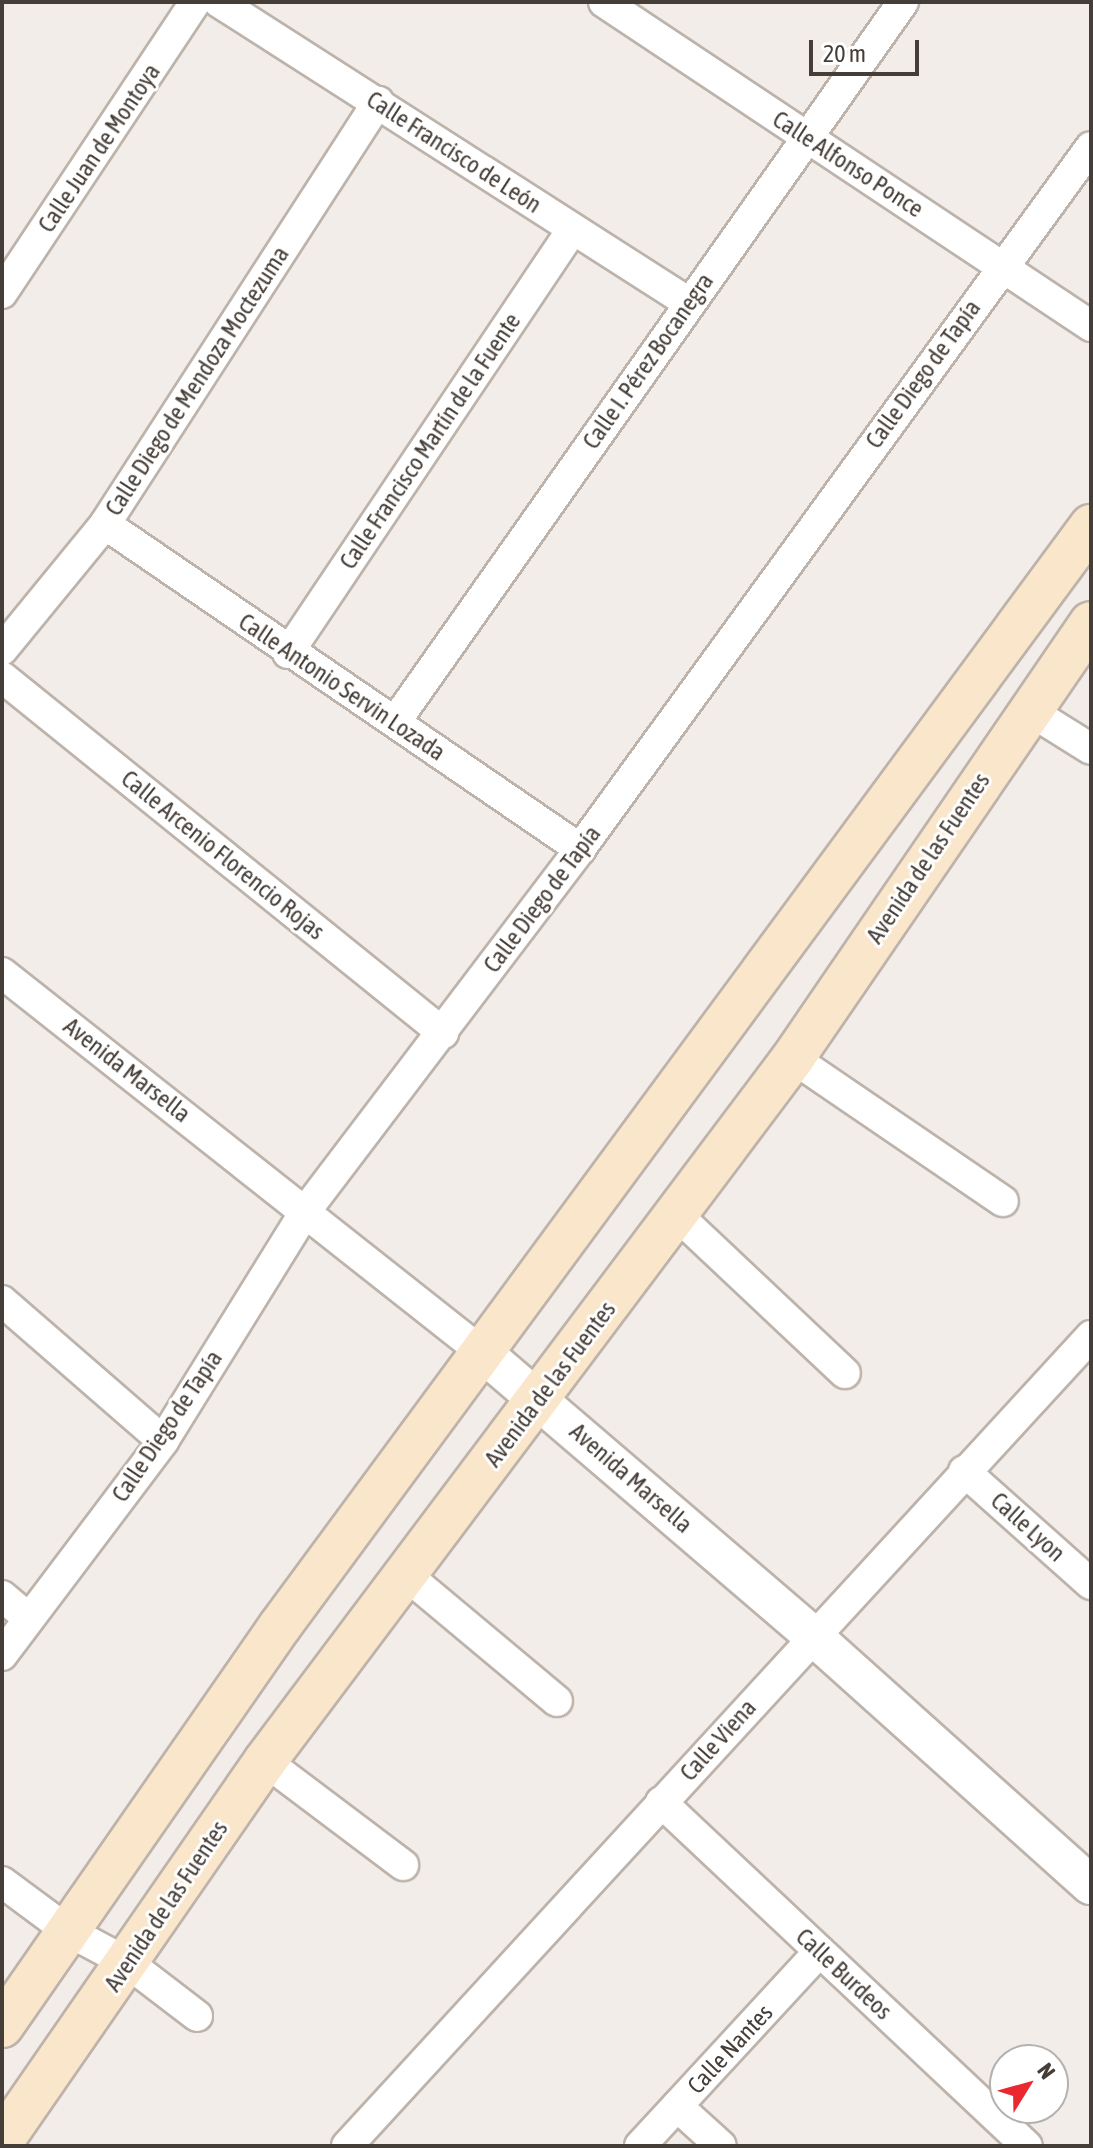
<!DOCTYPE html>
<html>
<head>
<meta charset="utf-8">
<style>
  body { margin:0 }
  #map { position:relative; width:1093px; height:2148px; overflow:hidden; background:#f2ede8; font-family:"Asap Condensed",sans-serif }
  div>[style] { position:absolute }
  .roads { filter:drop-shadow(2px 0 #bdb3ab) drop-shadow(-2px 0 #bdb3ab) drop-shadow(0 2px #bdb3ab) drop-shadow(0 -2px #bdb3ab) }
  .minor>* { height:30px; margin:-15px; padding:0 15px; transform-origin:15px; border-radius:15px; background:#fff }
  .tertiary>* { height:38px; margin:-19px; padding:0 19px; transform-origin:19px; border-radius:19px; background:#fff }
  .secondary>* { height:42px; margin:-21px; padding:0 21px; transform-origin:21px; border-radius:21px; background:#fae6ca }
  span { translate:-50% -50%; white-space:nowrap; text-align:center; line-height:1.15; -webkit-text-stroke:6px #fff; paint-order:stroke }
  .street-label { font-size:24px; color:#453d37 }
  .frame { position:absolute; inset:0; border:4px solid #453d37; pointer-events:none }
  .north { position:absolute; left:989px; top:2044px; width:80px; height:80px; box-sizing:border-box; background:#fff; border:2px solid #b5b1af; border-radius:50%; rotate:53deg; font-size:22px; font-weight:700; line-height:32px; text-align:center; color:#453d37 }
  .north::after { content:''; display:block; margin:auto; width:28px; height:36px; background:#e9282f; clip-path:polygon(50% 0,100% 100%,50% 72%,0 100%) }
  .scale { position:absolute; left:809px; top:40px; width:110px; height:36px; box-sizing:border-box; border:4px solid #453d37; border-top:0; padding-left:10px; font-size:24px; line-height:28px; white-space:nowrap; color:#453d37; -webkit-text-stroke:6px #fff; paint-order:stroke }
</style>
</head>
<body>
<div id="map">
  <div class="roads">
    <div class="minor">
      <i style="left:219px;top:2px;width:558px;rotate:32.64deg"></i>
      <i style="left:604px;top:2px;width:585px;rotate:33.64deg"></i>
      <i style="left:2px;top:293px;width:349px;rotate:-56.4deg"></i>
      <i style="left:105px;top:524px;width:576px;rotate:34.38deg"></i>
      <i style="left:2px;top:650px;width:163px;rotate:-50.7deg"></i>
      <i style="left:105px;top:524px;width:503px;rotate:-57.1deg"></i>
      <i style="left:288px;top:653px;width:509px;rotate:-56.12deg"></i>
      <i style="left:2px;top:677px;width:567px;rotate:38.91deg"></i>
      <i style="left:1027px;top:709px;width:75px;rotate:32deg"></i>
      <i style="left:395px;top:722px;width:881px;rotate:-54.79deg"></i>
      <i style="left:2px;top:973px;width:613px;rotate:38.31deg"></i>
      <i style="left:793px;top:1058px;width:254px;rotate:34.3deg"></i>
      <i style="left:676px;top:1214px;width:232px;rotate:43.3deg"></i>
      <i style="left:2px;top:1301px;width:213px;rotate:41deg"></i>
      <i style="left:964px;top:1471px;width:170px;rotate:41.7deg"></i>
      <i style="left:405px;top:1574px;width:198px;rotate:39.9deg"></i>
      <i style="left:2px;top:1596px;width:33px;rotate:40deg"></i>
      <i style="left:2px;top:1655px;width:268px;rotate:-53deg"></i>
      <i style="left:163px;top:1441px;width:273px;rotate:-58.2deg"></i>
      <i style="left:307px;top:1209px;width:452px;rotate:-52.8deg"></i>
      <i style="left:580px;top:849px;width:868px;rotate:-53.95deg"></i>
      <i style="left:265px;top:1761px;width:173px;rotate:37deg"></i>
      <i style="left:661px;top:1802px;width:502px;rotate:43.23deg"></i>
      <i style="left:2px;top:1882px;width:82px;rotate:36.6deg"></i>
      <i style="left:68px;top:1931px;width:68px;rotate:28.1deg"></i>
      <i style="left:128px;top:1963px;width:87px;rotate:37.5deg"></i>
      <i style="left:677px;top:2106px;width:59px;rotate:42.3deg"></i>
      <i style="left:347px;top:2146px;width:1100px;rotate:-47.43deg"></i>
      <i style="left:640px;top:2146px;width:265px;rotate:-47.3deg"></i>
    </div>
    <div class="tertiary">
      <i style="left:483px;top:1353px;width:435px;rotate:40.6deg"></i>
      <i style="left:813px;top:1636px;width:373px;rotate:41.9deg"></i>
    </div>
    <div class="secondary">
      <i style="left:2px;top:2026px;width:487px;rotate:-55.2deg"></i>
      <i style="left:280px;top:1626px;width:1367px;rotate:-53.6deg"></i>
      <i style="left:2px;top:2141px;width:462px;rotate:-55.3deg"></i>
      <i style="left:265px;top:1761px;width:879px;rotate:-53.09deg"></i>
      <i style="left:793px;top:1058px;width:527px;rotate:-55.59deg"></i>
    </div>
  </div>
  <div class="street-label">
    <span style="left:99px;top:148px;rotate:-56deg">Calle Juan de Montoya</span>
    <span style="left:454px;top:152px;rotate:33deg">Calle Francisco de León</span>
    <span style="left:848px;top:164px;rotate:33deg">Calle Alfonso Ponce</span>
    <span style="left:648px;top:361px;rotate:-55deg">Calle I. Pérez Bocanegra</span>
    <span style="left:923px;top:374px;rotate:-54deg">Calle Diego de Tapía</span>
    <span style="left:197px;top:381px;rotate:-57deg">Calle Diego de Mendoza Moctezuma</span>
    <span style="left:430px;top:441px;rotate:-56deg">Calle Francisco Martín de la Fuente</span>
    <span style="left:342px;top:687px;rotate:34deg">Calle Antonio Servin Lozada</span>
    <span style="left:223px;top:855px;rotate:39deg">Calle Arcenio Florencio Rojas</span>
    <span style="left:928px;top:858px;rotate:-56deg">Avenida de las Fuentes</span>
    <span style="left:542px;top:899px;rotate:-53deg">Calle Diego de Tapía</span>
    <span style="left:127px;top:1070px;rotate:38deg">Avenida Marsella</span>
    <span style="left:550px;top:1384px;rotate:-53deg">Avenida de las Fuentes</span>
    <span style="left:167px;top:1426px;rotate:-56deg">Calle Diego de Tapía</span>
    <span style="left:631px;top:1478px;rotate:41deg">Avenida Marsella</span>
    <span style="left:1028px;top:1527px;rotate:42deg">Calle Lyon</span>
    <span style="left:718px;top:1740px;rotate:-48deg">Calle Viena</span>
    <span style="left:166px;top:1906px;rotate:-56deg">Avenida de las Fuentes</span>
    <span style="left:844px;top:1974px;rotate:43deg">Calle Burdeos</span>
    <span style="left:730px;top:2049px;rotate:-47deg">Calle Nantes</span>
  </div>
  <div class="frame"></div>
  <div class="north">N</div>
  <div class="scale">20 m</div>
</div>
</body>
</html>
